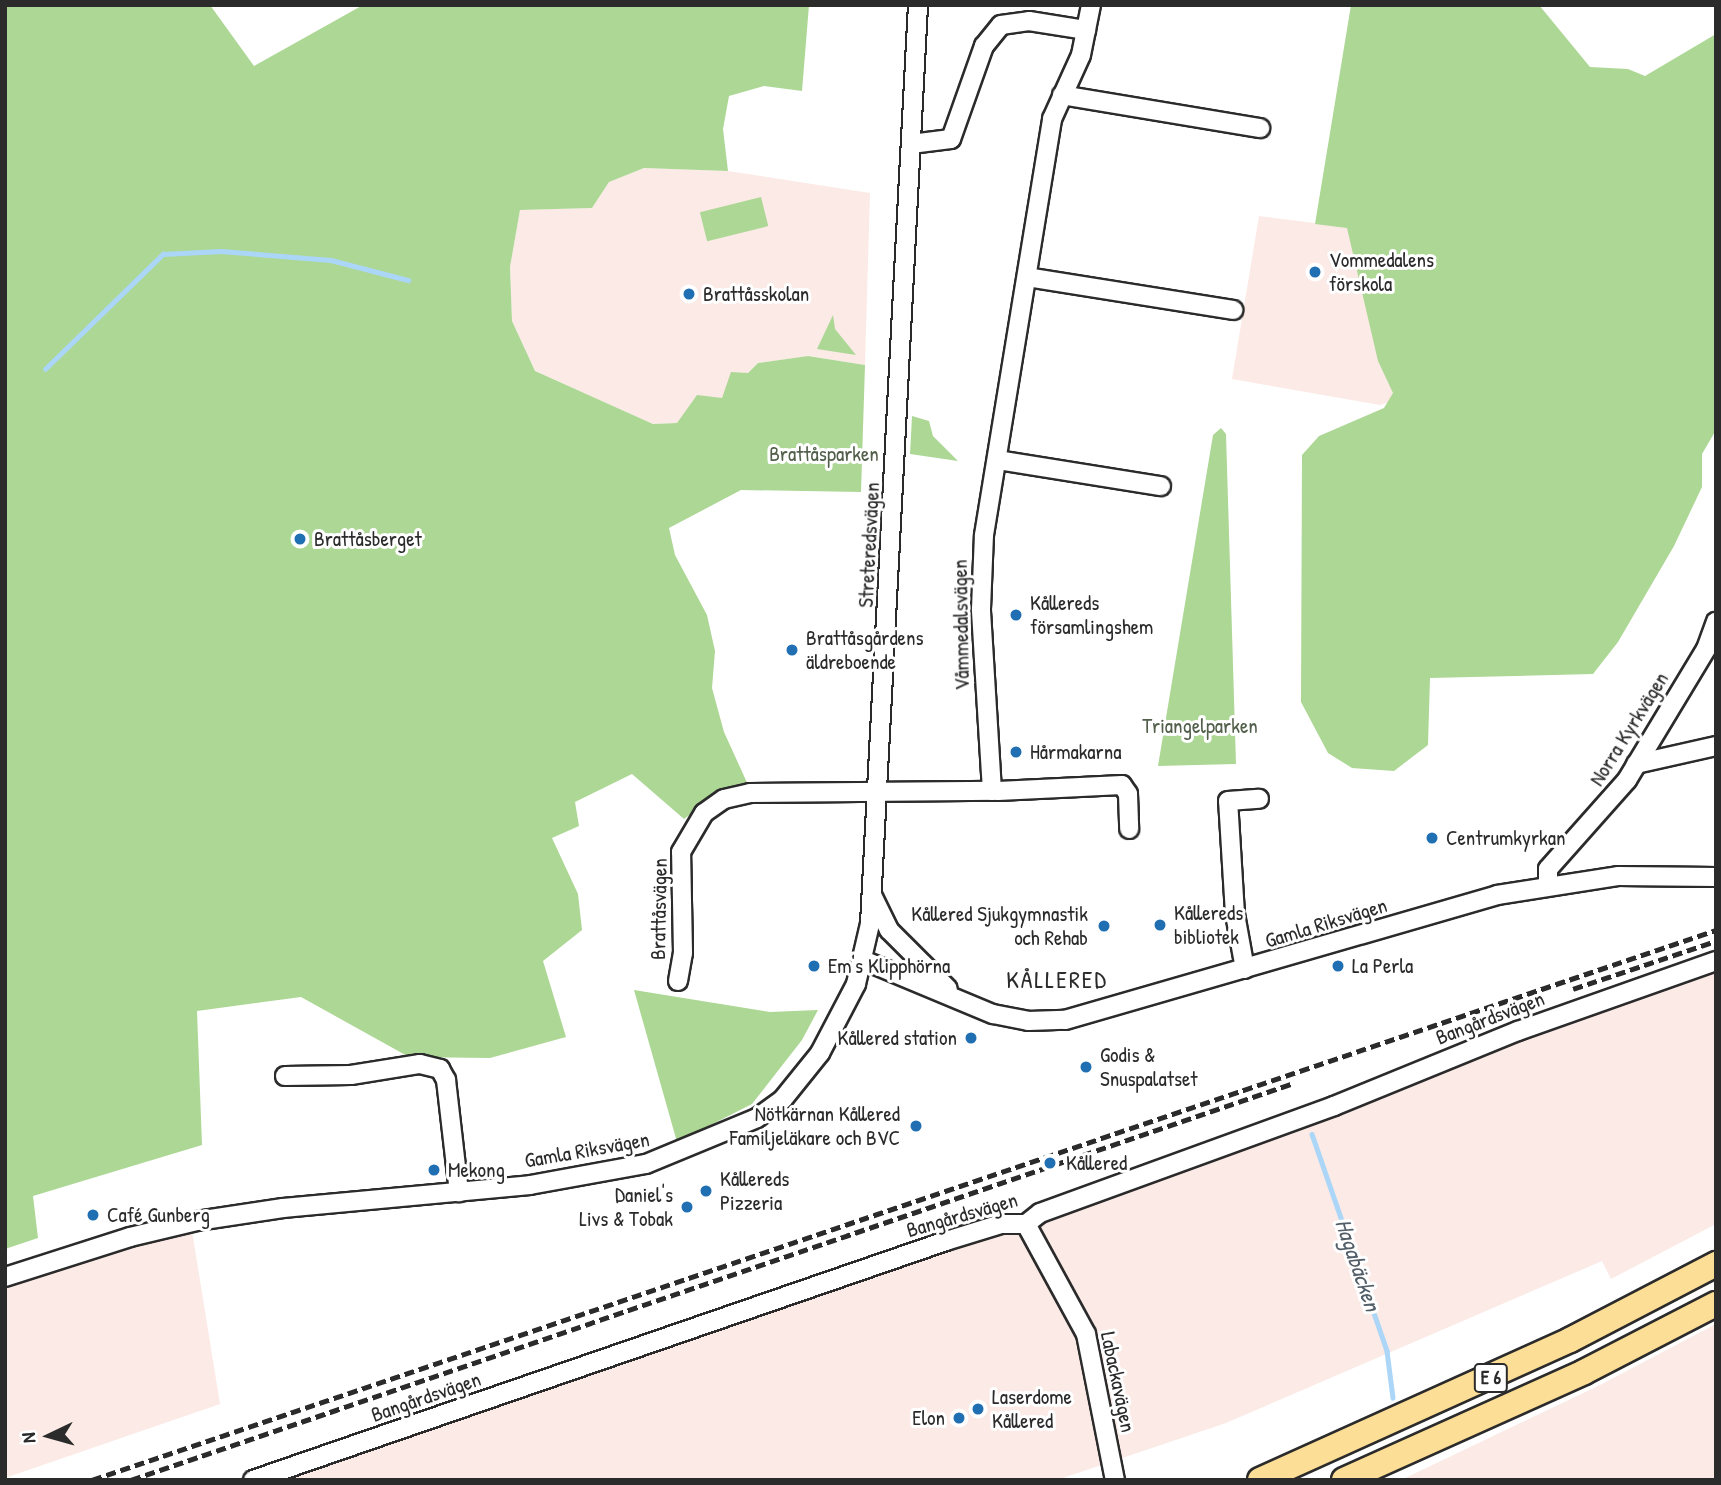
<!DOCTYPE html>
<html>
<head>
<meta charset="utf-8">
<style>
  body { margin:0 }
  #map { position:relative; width:1721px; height:1485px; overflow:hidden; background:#fff; font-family:"Patrick Hand",sans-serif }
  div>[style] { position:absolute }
  .built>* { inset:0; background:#fbeae5 }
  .green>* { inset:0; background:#add795; transform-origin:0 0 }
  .stream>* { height:4.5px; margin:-2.25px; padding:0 2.25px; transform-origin:2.25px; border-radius:2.25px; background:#acd6f7 }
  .roads { filter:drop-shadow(2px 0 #2b2b2b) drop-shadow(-2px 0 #2b2b2b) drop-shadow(0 2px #2b2b2b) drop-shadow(0 -2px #2b2b2b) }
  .minor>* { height:18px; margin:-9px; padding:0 9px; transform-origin:9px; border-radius:9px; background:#fff }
  .highway>* { height:24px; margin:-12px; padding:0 12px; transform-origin:12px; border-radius:12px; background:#fdde96 }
  .rail>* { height:4.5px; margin-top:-2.25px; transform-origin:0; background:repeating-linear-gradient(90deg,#2b2b2b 0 10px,transparent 0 15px) }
  .dots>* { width:19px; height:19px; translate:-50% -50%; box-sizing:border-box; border:4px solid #fff; border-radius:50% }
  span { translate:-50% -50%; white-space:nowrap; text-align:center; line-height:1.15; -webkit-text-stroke:6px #fff; paint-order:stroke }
  .shield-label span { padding:2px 5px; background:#fff; border:2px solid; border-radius:5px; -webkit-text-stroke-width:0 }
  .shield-label { font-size:19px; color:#2b2b2b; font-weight:700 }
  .poi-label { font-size:21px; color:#2b2b2b }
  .left { translate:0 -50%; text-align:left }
  .right { translate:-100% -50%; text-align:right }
  .park-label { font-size:21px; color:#525f4b }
  .street-label { font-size:21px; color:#2b2b2b }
  .water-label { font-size:23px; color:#525e68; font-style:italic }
  .quarter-label { font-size:24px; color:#2b2b2b; letter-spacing:2px }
  .frame { position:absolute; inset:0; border:7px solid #2b2b2b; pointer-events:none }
  .north { position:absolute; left:14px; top:1401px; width:70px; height:70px; -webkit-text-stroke:5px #fff; paint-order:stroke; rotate:265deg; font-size:19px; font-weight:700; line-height:28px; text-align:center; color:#2b2b2b }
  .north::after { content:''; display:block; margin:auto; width:24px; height:32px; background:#2b2b2b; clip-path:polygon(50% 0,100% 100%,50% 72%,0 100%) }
</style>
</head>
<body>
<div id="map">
  <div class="built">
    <i style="clip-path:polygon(644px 168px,728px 171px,870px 193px,865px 365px,809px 356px,758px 363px,722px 399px,677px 423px,653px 424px,535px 371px,512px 321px,510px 267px,520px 210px,592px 208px,609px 182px)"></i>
    <i style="clip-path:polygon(1259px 216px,1363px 229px,1396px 316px,1393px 401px,1380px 405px,1232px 379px)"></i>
    <i style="clip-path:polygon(1716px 966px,1716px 1224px,1611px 1279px,1602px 1261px,1226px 1423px,1057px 1480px,275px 1480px,591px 1371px)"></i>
    <i style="clip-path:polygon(192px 1231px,220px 1404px,5px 1478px,5px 1288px,101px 1253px)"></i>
    <i style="clip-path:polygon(1716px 1324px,1716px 1480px,1401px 1480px,1598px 1386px)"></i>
  </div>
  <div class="green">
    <i style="clip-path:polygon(5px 5px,210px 5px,254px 66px,363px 5px,809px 5px,802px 91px,764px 86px,729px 96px,723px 129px,728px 171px,644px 168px,609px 182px,592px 208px,520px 210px,510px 267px,512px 321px,535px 371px,653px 424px,677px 423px,697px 395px,722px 398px,731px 372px,748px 373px,758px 363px,808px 356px,865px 365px,861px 492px,741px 490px,669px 528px,675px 555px,707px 615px,715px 651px,712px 688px,724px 732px,749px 787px,717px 795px,684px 819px,632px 774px,575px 802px,579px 826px,552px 838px,578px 894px,582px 930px,543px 961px,566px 1037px,490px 1058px,409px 1057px,301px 997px,197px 1011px,202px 1145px,33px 1196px,38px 1238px,5px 1249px)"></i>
    <i style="clip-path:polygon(1351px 5px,1539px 5px,1590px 67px,1628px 69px,1645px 76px,1716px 34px,1716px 430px,1702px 454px,1702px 487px,1674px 546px,1618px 642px,1593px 674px,1430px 678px,1428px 745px,1394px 771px,1352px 768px,1328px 753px,1301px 702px,1302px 455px,1319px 436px,1384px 408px,1393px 393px,1378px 361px,1347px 228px,1315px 224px)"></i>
    <i style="left:761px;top:197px;width:30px;height:63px;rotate:76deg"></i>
    <i style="clip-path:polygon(833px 315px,835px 329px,856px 355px,817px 349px)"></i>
    <i style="clip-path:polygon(912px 416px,929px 421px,933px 436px,958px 461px,910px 454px)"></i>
    <i style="clip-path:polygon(1221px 428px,1226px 434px,1236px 764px,1158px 766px,1213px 435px)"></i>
    <i style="clip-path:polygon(634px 990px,770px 1012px,818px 1010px,802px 1040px,752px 1104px,677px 1142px)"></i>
  </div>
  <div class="stream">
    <i style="left:45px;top:369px;width:165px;rotate:-44.3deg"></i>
    <i style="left:163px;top:254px;width:58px;rotate:-3deg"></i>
    <i style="left:221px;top:251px;width:110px;rotate:4.7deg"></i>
    <i style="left:331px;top:260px;width:80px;rotate:14.6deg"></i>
    <i style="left:1312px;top:1134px;width:230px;rotate:70.9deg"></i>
    <i style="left:1387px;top:1351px;width:47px;rotate:82.7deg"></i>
  </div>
  <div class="roads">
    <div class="minor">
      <i style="left:1062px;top:95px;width:201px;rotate:9.5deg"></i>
      <i style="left:911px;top:144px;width:40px;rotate:-7.1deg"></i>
      <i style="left:951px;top:139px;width:99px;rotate:-70.5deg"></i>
      <i style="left:984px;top:46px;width:27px;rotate:-51deg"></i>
      <i style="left:1001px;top:25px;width:28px;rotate:-8deg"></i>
      <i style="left:1029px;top:21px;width:58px;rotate:9deg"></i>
      <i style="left:1027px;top:277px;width:209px;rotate:9.1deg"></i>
      <i style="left:998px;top:460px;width:165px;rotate:9.1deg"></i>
      <i style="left:1636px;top:764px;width:82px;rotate:-12.7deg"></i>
      <i style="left:992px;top:791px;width:182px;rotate:-93.5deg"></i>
      <i style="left:981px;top:609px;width:74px;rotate:-87.7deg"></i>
      <i style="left:984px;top:535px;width:422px;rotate:-80.7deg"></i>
      <i style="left:1052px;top:119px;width:70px;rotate:-65.6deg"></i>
      <i style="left:1081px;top:55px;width:51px;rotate:-78.7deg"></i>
      <i style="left:1548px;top:884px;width:15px;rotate:-90deg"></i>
      <i style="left:1548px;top:869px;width:119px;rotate:-48.4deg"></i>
      <i style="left:1627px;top:780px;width:153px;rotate:-58.9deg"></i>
      <i style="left:1706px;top:649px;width:29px;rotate:-70deg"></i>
      <i style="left:872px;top:895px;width:39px;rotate:64deg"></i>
      <i style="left:889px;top:930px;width:83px;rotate:45deg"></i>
      <i style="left:863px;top:960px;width:141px;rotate:22.6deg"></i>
      <i style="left:993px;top:1014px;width:36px;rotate:11deg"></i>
      <i style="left:1028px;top:1021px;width:37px;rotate:-2deg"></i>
      <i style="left:1065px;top:1020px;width:450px;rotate:-16.1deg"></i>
      <i style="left:1497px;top:895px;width:122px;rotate:-8.9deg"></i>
      <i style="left:1618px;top:876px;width:98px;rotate:0.6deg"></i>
      <i style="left:1245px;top:969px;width:56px;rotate:-100.3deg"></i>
      <i style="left:1235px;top:914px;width:113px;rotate:-93.5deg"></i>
      <i style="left:1228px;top:801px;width:31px;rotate:-4deg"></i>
      <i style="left:678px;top:981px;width:28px;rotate:-80deg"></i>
      <i style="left:683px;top:953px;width:101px;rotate:-91.1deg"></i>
      <i style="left:681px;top:852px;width:45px;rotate:-59.5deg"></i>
      <i style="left:704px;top:813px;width:24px;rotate:-35deg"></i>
      <i style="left:724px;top:799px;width:27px;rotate:-13deg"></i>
      <i style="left:750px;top:793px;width:248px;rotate:-0.5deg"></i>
      <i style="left:998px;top:791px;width:124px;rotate:-2.8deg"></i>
      <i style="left:1122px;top:785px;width:11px;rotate:56deg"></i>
      <i style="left:1128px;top:794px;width:35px;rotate:88deg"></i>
      <i style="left:285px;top:1076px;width:66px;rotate:-0.9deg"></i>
      <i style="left:351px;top:1075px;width:70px;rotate:-9.1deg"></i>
      <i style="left:420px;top:1064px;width:21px;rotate:14deg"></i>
      <i style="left:440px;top:1069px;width:13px;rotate:61deg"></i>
      <i style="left:446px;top:1080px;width:113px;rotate:83.4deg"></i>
      <i style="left:1026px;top:1224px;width:18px;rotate:-38deg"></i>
      <i style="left:1040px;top:1213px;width:313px;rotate:-20deg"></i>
      <i style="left:1334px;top:1106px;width:199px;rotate:-22.2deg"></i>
      <i style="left:1518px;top:1031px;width:210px;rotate:-19.5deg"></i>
      <i style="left:1026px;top:1224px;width:125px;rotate:61.4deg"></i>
      <i style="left:1086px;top:1334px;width:149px;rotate:78.8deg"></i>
      <i style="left:5px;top:1277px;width:131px;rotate:-17.7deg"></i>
      <i style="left:130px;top:1237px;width:69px;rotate:-13.4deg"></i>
      <i style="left:197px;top:1221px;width:87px;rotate:-8.6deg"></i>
      <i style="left:283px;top:1208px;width:248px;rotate:-5.3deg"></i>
      <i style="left:530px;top:1185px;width:118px;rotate:-10.3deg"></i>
      <i style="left:646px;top:1164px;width:120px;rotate:-22.5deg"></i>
      <i style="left:757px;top:1118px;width:32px;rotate:-36deg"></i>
      <i style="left:783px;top:1099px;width:59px;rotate:-51.2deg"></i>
      <i style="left:820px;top:1053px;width:78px;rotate:-62.4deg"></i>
      <i style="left:856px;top:984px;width:62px;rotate:-76.9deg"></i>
      <i style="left:870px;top:924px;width:920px;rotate:-87.01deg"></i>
      <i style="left:253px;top:1480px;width:733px;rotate:-19.03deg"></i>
      <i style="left:946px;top:1241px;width:58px;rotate:-17.2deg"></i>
      <i style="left:1001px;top:1224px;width:25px"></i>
    </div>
    <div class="highway">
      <i style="left:1260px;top:1480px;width:340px;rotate:-24.3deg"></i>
      <i style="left:1570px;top:1340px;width:165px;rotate:-27.5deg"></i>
      <i style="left:1344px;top:1480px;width:263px;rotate:-24.2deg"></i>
      <i style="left:1584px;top:1372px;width:148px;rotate:-27.3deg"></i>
    </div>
  </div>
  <div class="rail">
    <i style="left:1573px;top:989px;width:151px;rotate:-18.6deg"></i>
    <i style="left:92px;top:1480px;width:1715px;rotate:-18.71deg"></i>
    <i style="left:131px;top:1480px;width:1229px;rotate:-18.85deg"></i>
  </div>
  <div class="dots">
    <i style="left:1315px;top:272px;background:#1f6fb2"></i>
    <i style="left:689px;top:294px;background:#1f6fb2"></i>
    <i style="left:300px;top:539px;background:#1f6fb2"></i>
    <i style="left:1016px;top:615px;background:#1f6fb2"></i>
    <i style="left:792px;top:650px;background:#1f6fb2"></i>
    <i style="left:1016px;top:752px;background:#1f6fb2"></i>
    <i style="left:1432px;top:838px;background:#1f6fb2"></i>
    <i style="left:1160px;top:925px;background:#1f6fb2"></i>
    <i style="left:1104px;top:926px;background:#1f6fb2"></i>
    <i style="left:814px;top:966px;background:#1f6fb2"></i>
    <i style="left:1338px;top:966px;background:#1f6fb2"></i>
    <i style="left:971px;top:1038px;background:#1f6fb2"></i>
    <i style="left:1086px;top:1067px;background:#1f6fb2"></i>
    <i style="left:916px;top:1126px;background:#1f6fb2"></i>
    <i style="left:1050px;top:1163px;background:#1f6fb2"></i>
    <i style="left:434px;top:1170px;background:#1f6fb2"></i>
    <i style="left:706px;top:1191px;background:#1f6fb2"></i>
    <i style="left:687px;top:1207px;background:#1f6fb2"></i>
    <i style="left:93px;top:1215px;background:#1f6fb2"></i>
    <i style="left:978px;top:1409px;background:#1f6fb2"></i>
    <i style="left:959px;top:1418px;background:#1f6fb2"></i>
  </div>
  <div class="shield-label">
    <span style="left:1491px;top:1378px">E 6</span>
  </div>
  <div class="poi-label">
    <span class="left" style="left:1329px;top:272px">Vommedalens<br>förskola</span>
    <span class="left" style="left:703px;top:294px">Brattåsskolan</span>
    <span class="left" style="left:314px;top:539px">Brattåsberget</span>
    <span class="left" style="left:1030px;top:615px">Kållereds<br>församlingshem</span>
    <span class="left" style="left:806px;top:650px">Brattåsgårdens<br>äldreboende</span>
    <span class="left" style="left:1030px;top:752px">Hårmakarna</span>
    <span class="left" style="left:1446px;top:838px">Centrumkyrkan</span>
    <span class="left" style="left:1174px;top:925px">Kållereds<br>bibliotek</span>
    <span class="right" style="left:1088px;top:926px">Kållered Sjukgymnastik<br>och Rehab</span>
    <span class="left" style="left:828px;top:966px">Em's Klipphörna</span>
    <span class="left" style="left:1352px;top:966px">La Perla</span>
    <span class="right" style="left:957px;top:1038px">Kållered station</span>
    <span class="left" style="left:1100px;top:1067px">Godis &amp;<br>Snuspalatset</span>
    <span class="right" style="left:900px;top:1126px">Nötkärnan Kållered<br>Familjeläkare och BVC</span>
    <span class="left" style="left:1066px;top:1163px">Kållered</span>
    <span class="left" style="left:448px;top:1170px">Mekong</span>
    <span class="left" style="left:720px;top:1191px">Kållereds<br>Pizzeria</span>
    <span class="right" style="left:673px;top:1207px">Daniel's<br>Livs &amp; Tobak</span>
    <span class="left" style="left:107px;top:1215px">Café Gunberg</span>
    <span class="left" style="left:992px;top:1409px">Laserdome<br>Kållered</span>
    <span class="right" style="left:945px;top:1418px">Elon</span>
  </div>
  <div class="park-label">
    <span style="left:824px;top:454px">Brattåsparken</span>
    <span style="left:1200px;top:726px">Triangelparken</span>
  </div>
  <div class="street-label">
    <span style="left:869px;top:545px;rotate:-87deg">Streteredsvägen</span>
    <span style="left:961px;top:625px;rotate:-91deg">Våmmedalsvägen</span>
    <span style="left:1629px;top:729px;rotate:-58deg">Norra Kyrkvägen</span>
    <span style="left:659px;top:909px;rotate:-89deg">Brattåsvägen</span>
    <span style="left:1326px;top:923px;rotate:-17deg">Gamla Riksvägen</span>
    <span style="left:1490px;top:1018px;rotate:-21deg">Bangårdsvägen</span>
    <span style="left:587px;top:1150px;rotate:-10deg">Gamla Riksvägen</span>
    <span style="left:962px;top:1215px;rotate:-16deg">Bangårdsvägen</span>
    <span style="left:1118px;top:1382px;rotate:78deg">Labackavägen</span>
    <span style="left:426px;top:1397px;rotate:-19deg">Bangårdsvägen</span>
  </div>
  <div class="water-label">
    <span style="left:1358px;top:1265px;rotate:71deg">Hagabäcken</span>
  </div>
  <div class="quarter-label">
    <span style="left:1057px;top:980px">KÅLLERED</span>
  </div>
  <div class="frame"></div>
  <div class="north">N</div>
</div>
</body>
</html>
